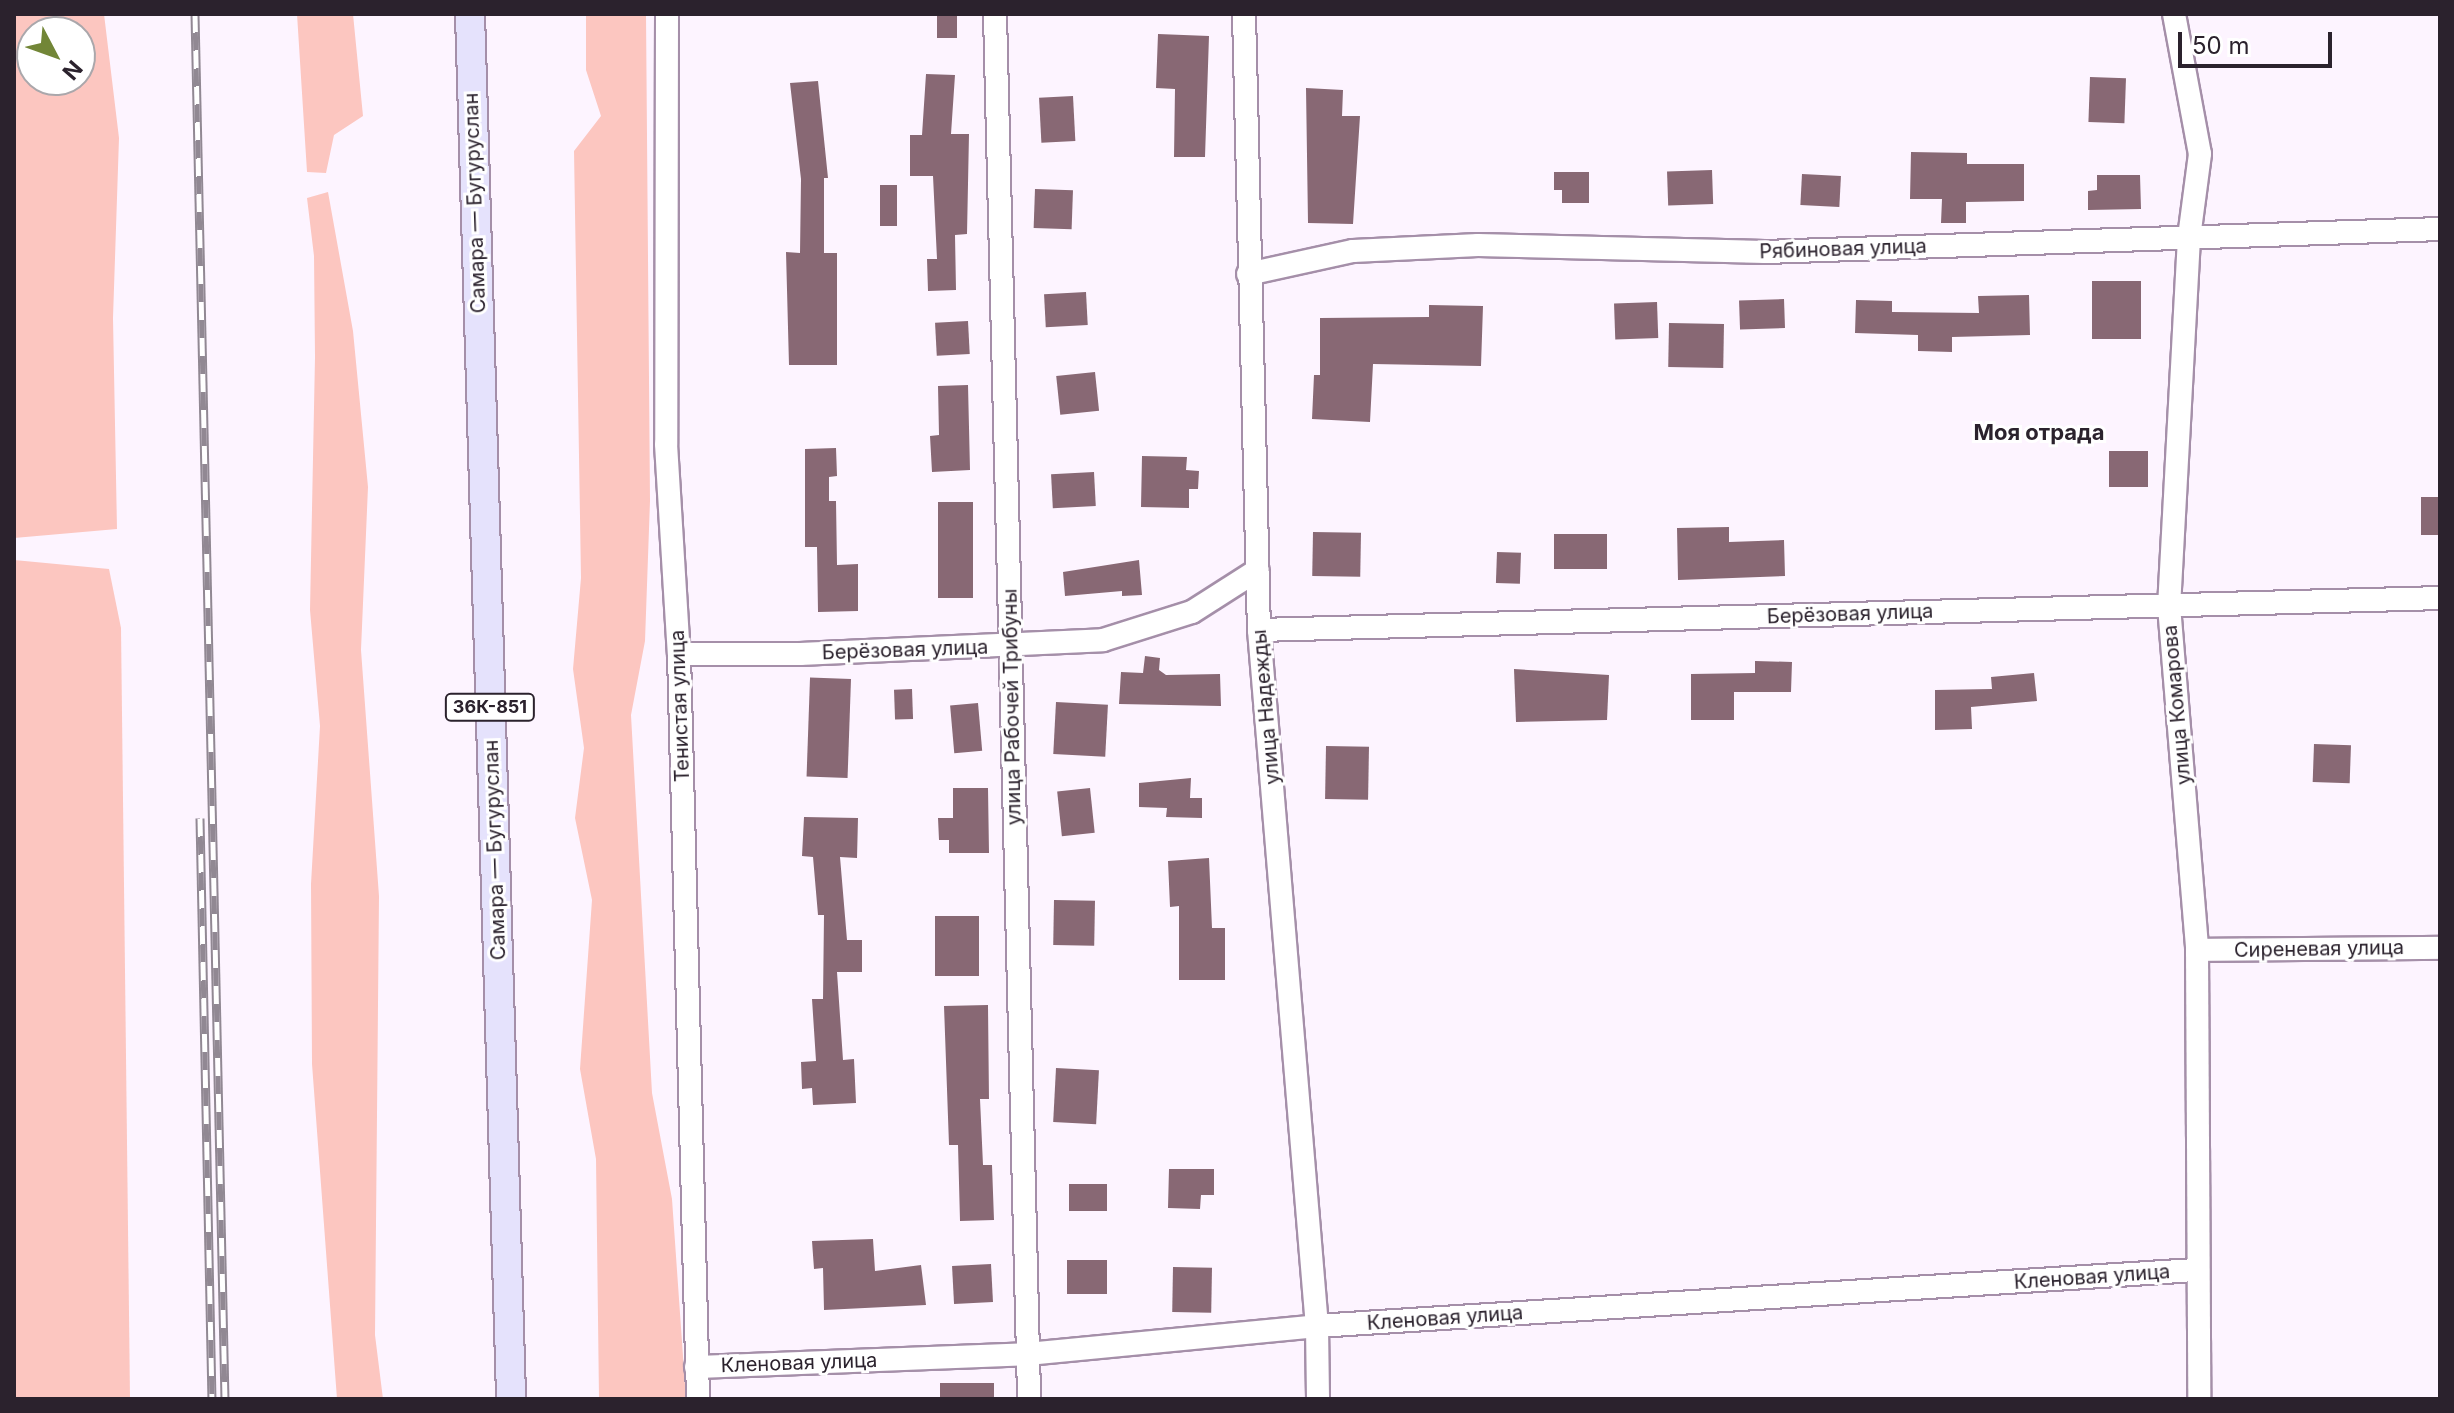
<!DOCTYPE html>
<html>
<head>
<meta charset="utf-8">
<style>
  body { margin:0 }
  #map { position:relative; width:2454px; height:1413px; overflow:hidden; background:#fdf4ff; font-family:Inter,sans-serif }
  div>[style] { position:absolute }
  .green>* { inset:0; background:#fcc6c0 }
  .building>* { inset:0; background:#886874; transform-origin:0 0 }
  .roads { filter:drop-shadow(2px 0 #a58fa9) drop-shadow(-2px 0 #a58fa9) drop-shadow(0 2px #a58fa9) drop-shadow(0 -2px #a58fa9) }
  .minor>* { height:22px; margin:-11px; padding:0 11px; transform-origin:11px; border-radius:11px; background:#fff }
  .major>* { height:28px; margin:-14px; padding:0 14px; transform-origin:14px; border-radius:14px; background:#e5e2fc }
  .rail>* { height:9px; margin-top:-4.5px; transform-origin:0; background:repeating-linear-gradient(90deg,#fff 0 18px,#918893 0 36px); box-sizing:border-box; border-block:2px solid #918893 }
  span { translate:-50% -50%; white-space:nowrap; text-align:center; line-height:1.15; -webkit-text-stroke:6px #fff; paint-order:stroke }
  .shield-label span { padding:2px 6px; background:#fff; border:2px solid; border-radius:6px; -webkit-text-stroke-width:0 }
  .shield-label { font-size:18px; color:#2b222d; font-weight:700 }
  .street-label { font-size:20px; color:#2b222d }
  .neighbourhood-label { font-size:22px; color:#2b222d; font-weight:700 }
  .frame { position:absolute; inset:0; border:16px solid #2b222d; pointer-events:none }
  .north { position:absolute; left:16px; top:16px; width:80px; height:80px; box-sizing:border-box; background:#fff; border:2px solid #aaa7ab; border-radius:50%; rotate:131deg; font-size:22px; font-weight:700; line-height:32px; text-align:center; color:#2b222d }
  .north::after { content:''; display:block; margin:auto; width:28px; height:36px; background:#728637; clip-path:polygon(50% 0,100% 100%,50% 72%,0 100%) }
  .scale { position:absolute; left:2178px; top:32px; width:154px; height:36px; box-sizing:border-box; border:4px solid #2b222d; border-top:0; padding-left:10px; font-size:24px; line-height:28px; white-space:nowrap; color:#2b222d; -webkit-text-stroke:6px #fff; paint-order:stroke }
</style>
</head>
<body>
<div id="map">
  <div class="green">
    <i style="clip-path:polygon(evenodd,14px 14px,104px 14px,119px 138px,113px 318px,117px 529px,14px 538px,14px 14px,32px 32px,80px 32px,80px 80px,32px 80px,32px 32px)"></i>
    <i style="clip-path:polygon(297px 14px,353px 14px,363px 116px,334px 135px,326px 173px,307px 172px)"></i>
    <i style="clip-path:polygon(586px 14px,646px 14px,650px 501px,645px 641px,631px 715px,652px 1093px,672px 1199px,686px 1399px,599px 1399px,596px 1159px,580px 1069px,592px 900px,575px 818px,584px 748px,573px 669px,581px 578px,574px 151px,601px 116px,586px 70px)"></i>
    <i style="clip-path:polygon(328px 192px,353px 331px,368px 487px,361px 650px,379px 896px,375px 1335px,383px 1399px,337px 1399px,312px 1064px,311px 884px,320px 726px,310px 610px,315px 357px,314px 256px,307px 198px)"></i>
    <i style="clip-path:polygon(14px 560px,109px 569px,121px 628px,130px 1399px,14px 1399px)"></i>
  </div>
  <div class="building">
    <i style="left:937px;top:14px;width:20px;height:24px"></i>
    <i style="clip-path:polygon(1158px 34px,1209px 36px,1205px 157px,1174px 157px,1175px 89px,1156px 88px)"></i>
    <i style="clip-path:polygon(926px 74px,955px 75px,951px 134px,969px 134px,967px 234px,955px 235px,956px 290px,928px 291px,927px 259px,937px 259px,933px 176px,910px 176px,910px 135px,922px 135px)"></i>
    <i style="left:2090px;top:77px;width:36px;height:45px;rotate:2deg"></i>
    <i style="clip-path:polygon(818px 81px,828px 178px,824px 178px,824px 253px,837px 253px,837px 365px,789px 365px,786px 252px,800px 253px,801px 179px,790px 83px)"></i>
    <i style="clip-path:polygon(1306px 88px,1343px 90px,1342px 116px,1360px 116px,1353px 224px,1308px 223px)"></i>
    <i style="left:1073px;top:96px;width:45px;height:34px;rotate:87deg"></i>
    <i style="clip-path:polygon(1911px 152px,1967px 153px,1967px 164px,2024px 164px,2024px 201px,1966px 202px,1966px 223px,1941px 223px,1942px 199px,1910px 199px)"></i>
    <i style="left:1712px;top:170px;width:34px;height:45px;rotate:88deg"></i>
    <i style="clip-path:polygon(1554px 172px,1589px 172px,1589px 203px,1562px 203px,1562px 190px,1554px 190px)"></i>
    <i style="left:1802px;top:174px;width:39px;height:31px;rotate:3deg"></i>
    <i style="clip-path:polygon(2097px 175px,2140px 175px,2141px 209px,2088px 210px,2088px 191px,2097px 190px)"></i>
    <i style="left:880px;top:185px;width:17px;height:41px"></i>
    <i style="left:1035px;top:189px;width:38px;height:39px;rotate:2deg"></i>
    <i style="left:2092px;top:281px;width:49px;height:58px"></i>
    <i style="left:1086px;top:292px;width:33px;height:42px;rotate:87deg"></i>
    <i style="clip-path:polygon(2029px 295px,2030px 335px,1952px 337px,1952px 352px,1918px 351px,1918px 335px,1855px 333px,1856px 300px,1892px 301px,1892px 312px,1979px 313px,1978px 296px)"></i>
    <i style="left:1784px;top:299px;width:29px;height:45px;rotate:88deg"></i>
    <i style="left:1657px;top:302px;width:36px;height:43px;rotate:88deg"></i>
    <i style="clip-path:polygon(1429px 305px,1483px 306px,1481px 366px,1373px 364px,1370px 422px,1312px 419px,1314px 375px,1320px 375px,1320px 318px,1429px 317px)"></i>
    <i style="left:968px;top:321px;width:33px;height:33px;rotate:87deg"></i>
    <i style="left:1669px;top:323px;width:55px;height:44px;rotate:1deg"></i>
    <i style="left:1095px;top:372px;width:39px;height:39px;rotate:84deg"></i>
    <i style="clip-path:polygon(968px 385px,970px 470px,932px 472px,930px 436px,939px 435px,938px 386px)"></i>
    <i style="clip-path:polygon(836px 448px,837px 476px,829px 477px,829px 501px,836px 501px,837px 565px,858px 564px,858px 611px,818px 612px,817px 547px,805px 547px,805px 449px)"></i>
    <i style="left:2109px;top:451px;width:39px;height:36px"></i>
    <i style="clip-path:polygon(1142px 456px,1187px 457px,1186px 470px,1199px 471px,1198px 489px,1189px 489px,1189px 508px,1141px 507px)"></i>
    <i style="left:1094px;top:472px;width:34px;height:43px;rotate:87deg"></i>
    <i style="left:2440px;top:497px;width:38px;height:19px;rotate:90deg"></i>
    <i style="left:938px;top:502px;width:35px;height:96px"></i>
    <i style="clip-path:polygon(1729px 527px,1729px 542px,1784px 540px,1785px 576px,1678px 580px,1677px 528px)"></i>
    <i style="left:1313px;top:532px;width:48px;height:44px;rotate:1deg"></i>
    <i style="left:1554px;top:534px;width:53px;height:35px"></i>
    <i style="left:1497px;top:552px;width:24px;height:31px;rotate:2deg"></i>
    <i style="clip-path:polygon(1139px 560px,1142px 595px,1122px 596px,1122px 591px,1065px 596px,1063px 572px)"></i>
    <i style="clip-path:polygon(1145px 656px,1160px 658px,1159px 670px,1166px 675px,1220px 674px,1221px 706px,1119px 704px,1121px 672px,1143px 673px)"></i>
    <i style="clip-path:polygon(1755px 661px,1792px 662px,1791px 692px,1734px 692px,1734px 720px,1691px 720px,1691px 674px,1755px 673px)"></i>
    <i style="clip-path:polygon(1514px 669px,1609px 675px,1607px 720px,1516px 722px)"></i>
    <i style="clip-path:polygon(2034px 673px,2037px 701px,1971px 707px,1972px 729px,1935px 730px,1935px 690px,1992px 689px,1991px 677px)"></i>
    <i style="left:851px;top:679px;width:99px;height:41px;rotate:92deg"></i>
    <i style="left:912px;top:689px;width:30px;height:18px;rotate:88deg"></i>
    <i style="left:1056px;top:702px;width:52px;height:52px;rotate:3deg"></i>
    <i style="left:978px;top:703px;width:48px;height:28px;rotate:85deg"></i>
    <i style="left:2314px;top:744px;width:37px;height:38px;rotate:2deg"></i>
    <i style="left:1326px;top:746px;width:43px;height:53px;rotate:1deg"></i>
    <i style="clip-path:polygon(1191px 778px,1190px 798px,1202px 798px,1202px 818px,1166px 817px,1167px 808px,1139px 807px,1139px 783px)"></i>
    <i style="clip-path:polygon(953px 788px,988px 788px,989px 853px,949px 853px,949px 840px,939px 840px,938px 818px,953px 818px)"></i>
    <i style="left:1090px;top:788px;width:45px;height:33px;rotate:84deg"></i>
    <i style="clip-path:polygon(804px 817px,858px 818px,857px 858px,840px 857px,847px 940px,862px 940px,862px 972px,837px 972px,843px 1060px,854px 1059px,856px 1103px,813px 1105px,812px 1088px,802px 1089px,801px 1062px,816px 1061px,812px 999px,823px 999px,824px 915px,818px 915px,813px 857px,802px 856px)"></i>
    <i style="clip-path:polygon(1209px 858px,1212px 928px,1225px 928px,1225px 980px,1179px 980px,1179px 906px,1170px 907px,1168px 861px)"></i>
    <i style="left:1054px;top:900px;width:41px;height:45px;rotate:1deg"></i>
    <i style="left:935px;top:916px;width:44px;height:60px"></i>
    <i style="clip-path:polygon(988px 1005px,989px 1099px,980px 1099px,983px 1165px,992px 1165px,994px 1220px,960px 1221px,958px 1145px,949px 1145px,944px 1006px)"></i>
    <i style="left:1056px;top:1068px;width:43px;height:54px;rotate:3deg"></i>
    <i style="clip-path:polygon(1169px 1169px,1214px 1169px,1214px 1195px,1201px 1195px,1200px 1209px,1168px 1208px)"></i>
    <i style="left:1107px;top:1184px;width:27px;height:38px;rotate:90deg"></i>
    <i style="clip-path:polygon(873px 1239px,875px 1271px,921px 1265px,926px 1305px,824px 1310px,823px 1268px,814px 1269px,812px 1241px)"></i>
    <i style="left:1067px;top:1260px;width:40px;height:34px"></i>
    <i style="left:991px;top:1264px;width:38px;height:39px;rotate:87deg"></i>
    <i style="left:1173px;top:1267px;width:39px;height:45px;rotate:1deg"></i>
    <i style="left:994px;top:1383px;width:16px;height:54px;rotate:90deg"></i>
  </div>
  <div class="roads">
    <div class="minor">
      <i style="left:667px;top:14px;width:430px;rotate:90.1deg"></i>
      <i style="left:666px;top:444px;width:210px;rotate:86.5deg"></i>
      <i style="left:679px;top:654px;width:745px;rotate:88.54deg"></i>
      <i style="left:995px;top:14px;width:1385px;rotate:88.59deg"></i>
      <i style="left:1244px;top:14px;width:616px;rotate:88.61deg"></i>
      <i style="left:1259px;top:630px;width:698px;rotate:85.24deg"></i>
      <i style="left:1317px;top:1326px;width:73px;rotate:89.2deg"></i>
      <i style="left:2174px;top:14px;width:142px;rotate:79.5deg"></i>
      <i style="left:2200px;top:154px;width:85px;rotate:97.5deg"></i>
      <i style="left:2189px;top:238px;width:369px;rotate:93.1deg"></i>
      <i style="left:2169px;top:606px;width:345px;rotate:85.3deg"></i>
      <i style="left:2197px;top:950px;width:449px;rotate:89.7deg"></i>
      <i style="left:1248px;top:274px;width:107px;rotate:-12.4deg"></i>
      <i style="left:1353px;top:251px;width:125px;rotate:-2.7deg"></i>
      <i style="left:1478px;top:245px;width:287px;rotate:1.4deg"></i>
      <i style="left:1765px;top:252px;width:675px;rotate:-1.95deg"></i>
      <i style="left:1259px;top:630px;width:1181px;rotate:-1.55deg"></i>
      <i style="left:679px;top:654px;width:121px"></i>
      <i style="left:800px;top:654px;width:303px;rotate:-2.6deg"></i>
      <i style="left:1103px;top:640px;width:93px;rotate:-17.5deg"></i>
      <i style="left:1192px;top:612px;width:78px;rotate:-32.5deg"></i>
      <i style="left:2197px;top:950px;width:243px;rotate:-0.5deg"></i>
      <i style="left:696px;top:1367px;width:332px;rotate:-2.2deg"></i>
      <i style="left:1028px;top:1354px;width:290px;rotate:-5.5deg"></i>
      <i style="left:1317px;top:1326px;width:880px;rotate:-3.65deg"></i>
    </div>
    <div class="major">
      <i style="left:470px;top:14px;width:1386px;rotate:88.3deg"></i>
    </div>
  </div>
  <div class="rail">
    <i style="left:195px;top:14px;width:1385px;rotate:88.76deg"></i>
    <i style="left:200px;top:818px;width:581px;rotate:88.82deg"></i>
  </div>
  <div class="shield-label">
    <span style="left:490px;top:707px">36К-851</span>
  </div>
  <div class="street-label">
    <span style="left:475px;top:203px;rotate:-92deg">Самара — Бугуруслан</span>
    <span style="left:1843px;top:249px;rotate:-2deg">Рябиновая улица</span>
    <span style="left:1850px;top:614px;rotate:-2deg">Берёзовая улица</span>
    <span style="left:905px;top:650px;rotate:-2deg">Берёзовая улица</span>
    <span style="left:2177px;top:705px;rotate:-95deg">улица Комарова</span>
    <span style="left:680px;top:706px;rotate:-92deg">Тенистая улица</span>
    <span style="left:1012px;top:707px;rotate:-91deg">улица Рабочей Трибуны</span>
    <span style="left:1266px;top:707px;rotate:-95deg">улица Надежды</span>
    <span style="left:495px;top:850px;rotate:-92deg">Самара — Бугуруслан</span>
    <span style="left:2319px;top:949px;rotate:-1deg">Сиреневая улица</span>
    <span style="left:2092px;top:1277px;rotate:-4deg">Кленовая улица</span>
    <span style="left:1445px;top:1318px;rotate:-4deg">Кленовая улица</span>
    <span style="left:799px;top:1363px;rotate:-2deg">Кленовая улица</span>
  </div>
  <div class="neighbourhood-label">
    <span style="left:2039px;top:433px">Моя отрада</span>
  </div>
  <div class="frame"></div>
  <div class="north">N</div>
  <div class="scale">50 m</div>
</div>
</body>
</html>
